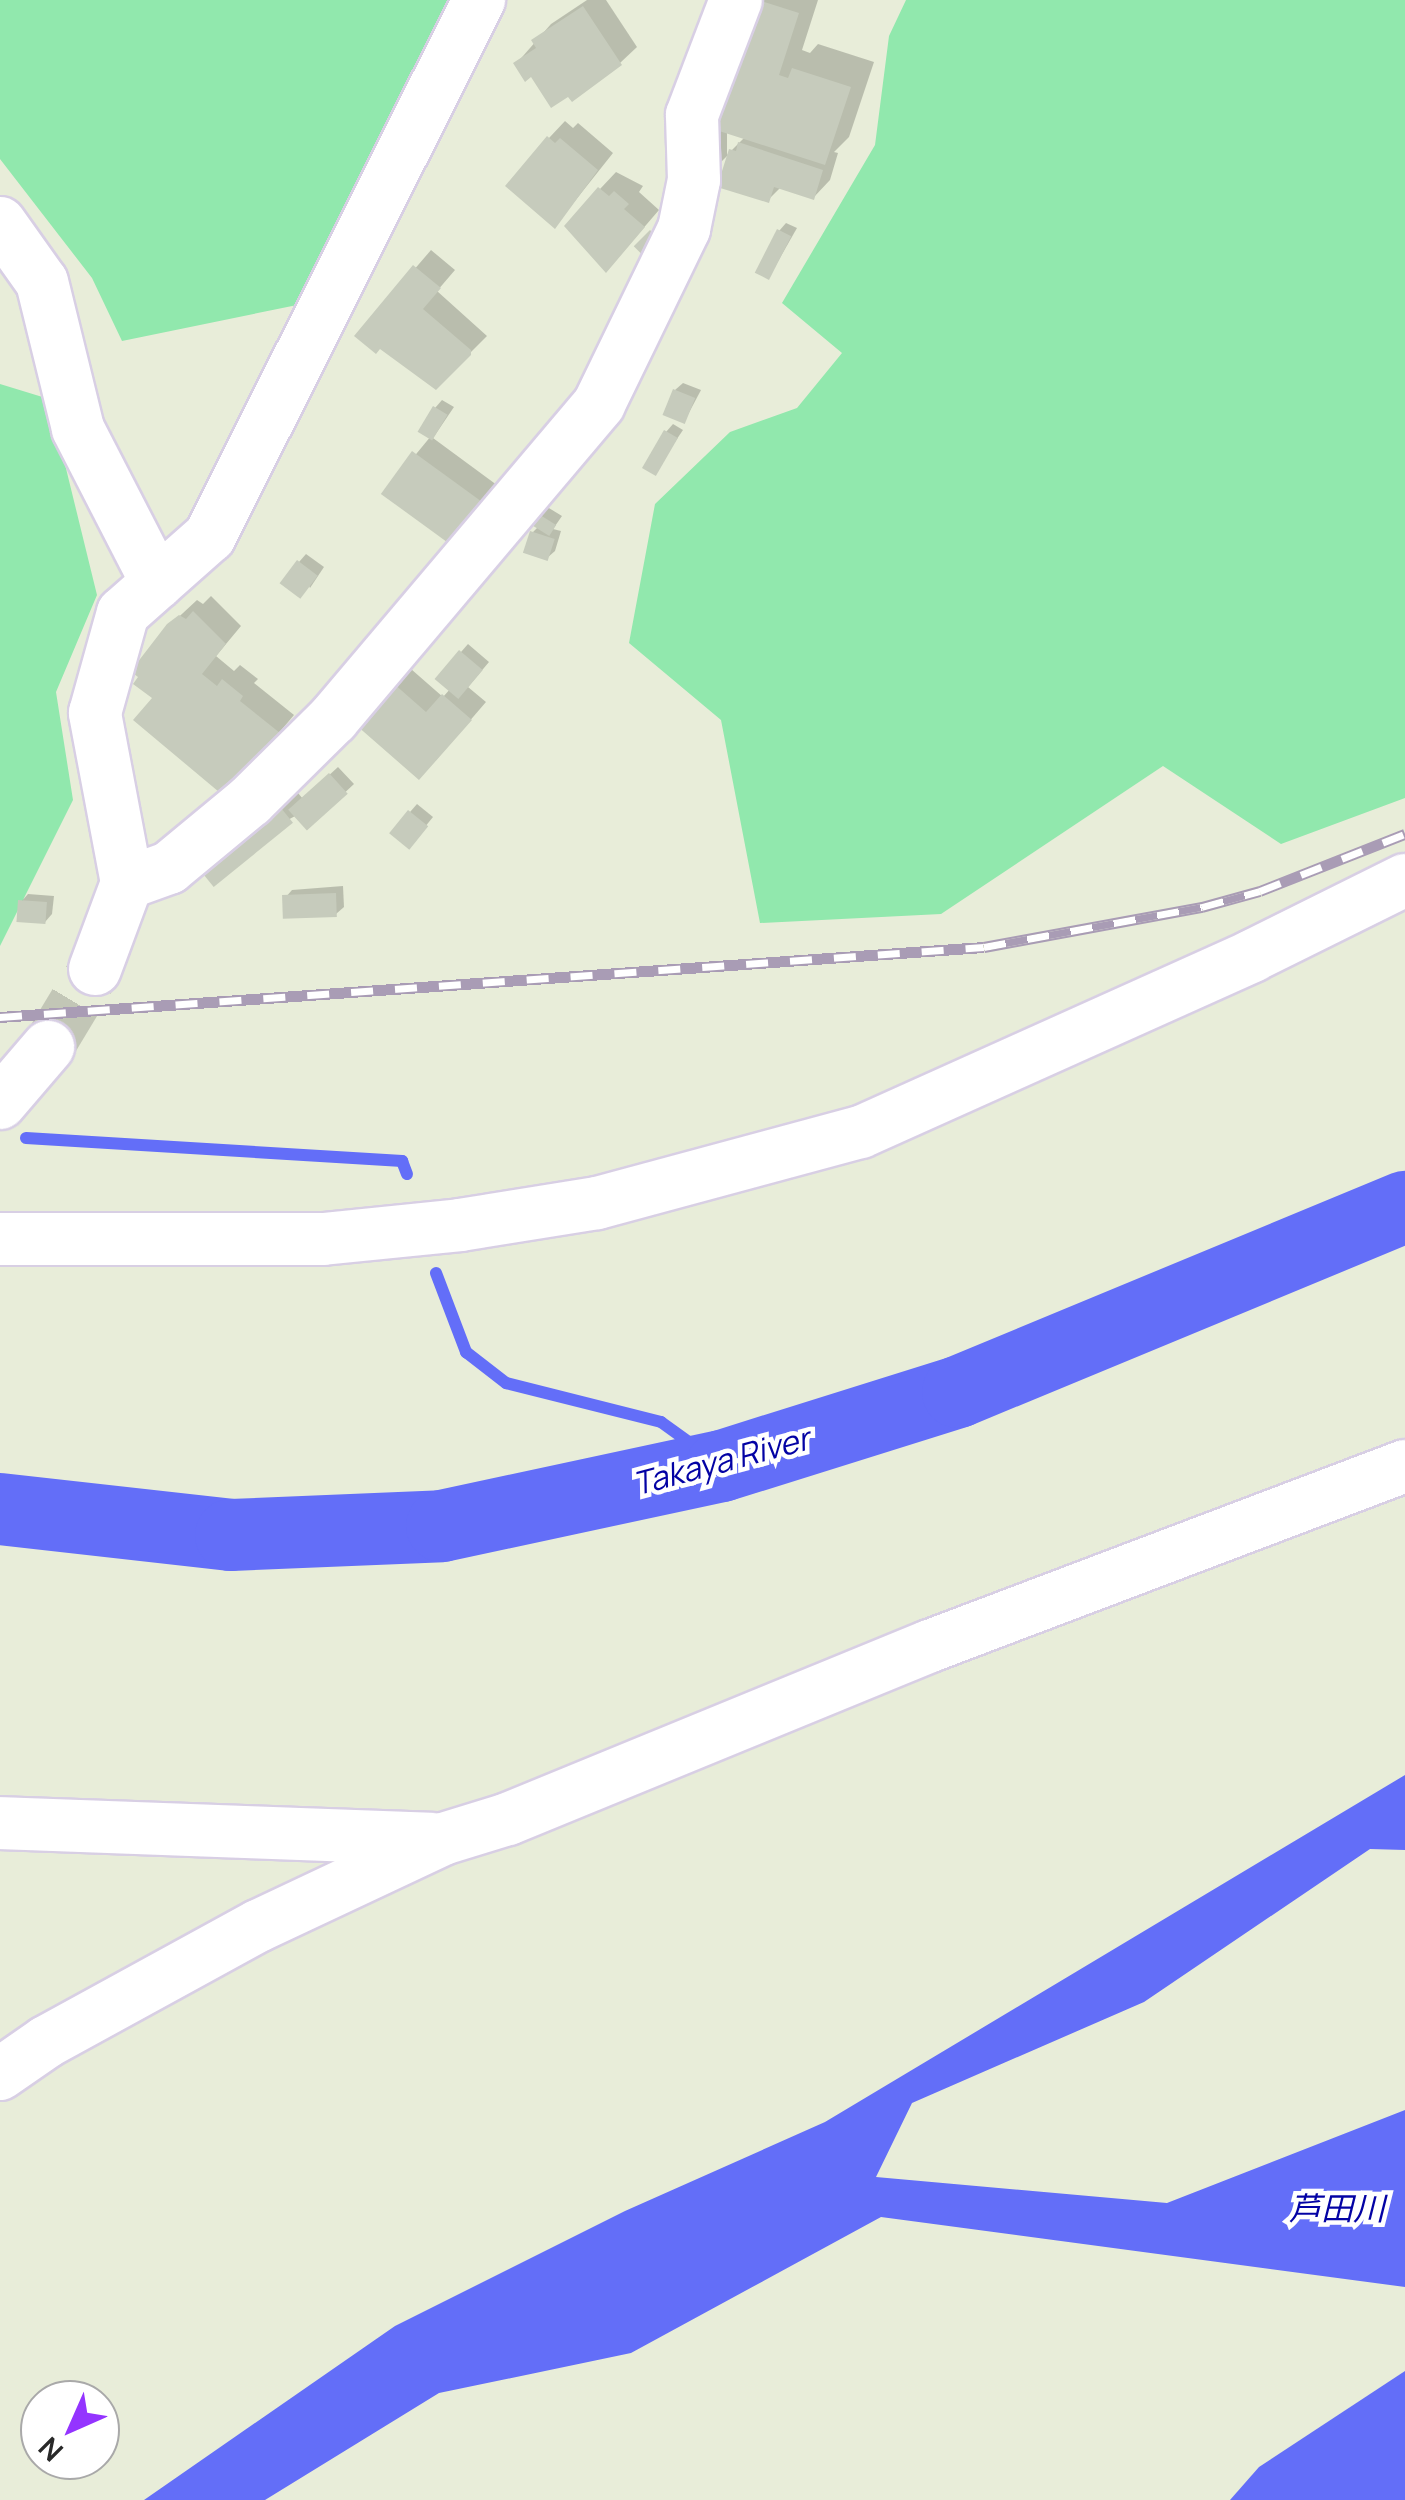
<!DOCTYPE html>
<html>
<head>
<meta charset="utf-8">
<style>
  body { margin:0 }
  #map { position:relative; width:1405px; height:2500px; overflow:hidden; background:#e8edd9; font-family:Manrope,"Noto Sans JP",sans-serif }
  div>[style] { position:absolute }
  .green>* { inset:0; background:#91e8ad }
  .water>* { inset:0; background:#636ef8 }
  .shadow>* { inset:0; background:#0003 }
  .stream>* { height:12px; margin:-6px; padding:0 6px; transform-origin:6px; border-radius:6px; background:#636ef8 }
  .river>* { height:72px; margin:-36px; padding:0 36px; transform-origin:36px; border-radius:36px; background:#636ef8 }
  .building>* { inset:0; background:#c6cbbc; transform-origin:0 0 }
  .minor-tunnel>* { height:52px; margin-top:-26px; transform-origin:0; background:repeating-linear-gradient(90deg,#c2c6b6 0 52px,transparent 0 78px) }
  .roads { filter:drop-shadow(2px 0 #d8cfe4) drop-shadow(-2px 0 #d8cfe4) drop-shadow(0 2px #d8cfe4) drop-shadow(0 -2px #d8cfe4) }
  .minor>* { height:52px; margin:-26px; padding:0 26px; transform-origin:26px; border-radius:26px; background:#fff }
  .rail>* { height:11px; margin-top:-5.5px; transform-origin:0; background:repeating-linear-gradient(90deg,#fff 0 22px,#a99cb5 0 44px); box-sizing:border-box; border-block:2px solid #a99cb5 }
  span { translate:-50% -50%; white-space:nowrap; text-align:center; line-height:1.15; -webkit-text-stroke:9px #fff; paint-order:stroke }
  .water-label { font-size:32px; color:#0302a4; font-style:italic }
  .north { position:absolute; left:20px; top:2380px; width:100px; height:100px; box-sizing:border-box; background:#fff; border:2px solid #a9a9a9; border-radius:50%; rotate:225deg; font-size:28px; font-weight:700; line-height:40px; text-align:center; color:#292929 }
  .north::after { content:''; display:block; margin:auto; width:35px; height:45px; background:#9434ff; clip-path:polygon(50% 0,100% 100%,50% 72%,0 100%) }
</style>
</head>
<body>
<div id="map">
  <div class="green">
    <i style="clip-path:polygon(0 0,452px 0,302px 304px,122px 341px,92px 278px,0 159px)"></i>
    <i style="clip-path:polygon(906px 0,1405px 0,1405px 798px,1281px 844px,1163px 766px,941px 914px,760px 923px,721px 720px,629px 643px,655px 504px,730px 432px,797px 408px,842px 353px,782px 303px,875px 145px,889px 36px)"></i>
    <i style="clip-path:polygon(0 384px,49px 399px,97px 595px,56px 692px,73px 800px,0 946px)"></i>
  </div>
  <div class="water">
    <i style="clip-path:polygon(1405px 1775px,1405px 1850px,1370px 1849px,1144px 2002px,912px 2103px,876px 2177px,1167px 2203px,1405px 2110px,1405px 2287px,881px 2217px,631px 2353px,439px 2393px,265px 2500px,144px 2500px,395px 2326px,625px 2211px,825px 2122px)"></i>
    <i style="clip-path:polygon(1405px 2371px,1405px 2500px,1230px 2500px,1259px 2467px)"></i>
  </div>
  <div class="shadow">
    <i style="clip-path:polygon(587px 0,606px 0,637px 47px,620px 63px,532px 74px,516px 64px,551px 24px)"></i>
    <i style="clip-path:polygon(evenodd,761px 0,818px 0,802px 50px,810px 53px,818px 44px,874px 62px,849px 137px,834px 152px,838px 153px,830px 180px,814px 197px,781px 187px,768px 200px,731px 152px,720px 163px,715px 135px,761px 0,727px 130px,746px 136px,727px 155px,727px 130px)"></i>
    <i style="clip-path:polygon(565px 121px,573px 128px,578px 123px,613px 153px,555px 226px,549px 138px)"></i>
    <i style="clip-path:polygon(616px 172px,643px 186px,639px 192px,659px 210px,622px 253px,600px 189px)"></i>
    <i style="clip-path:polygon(786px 223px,797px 228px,769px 277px,779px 231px)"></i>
    <i style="clip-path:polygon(431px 250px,455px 270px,437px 291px,487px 336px,436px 387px,381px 346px,358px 335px)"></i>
    <i style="clip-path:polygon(683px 383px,701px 390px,684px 422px,675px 390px)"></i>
    <i style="clip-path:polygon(442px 400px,454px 407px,433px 438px,505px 491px,475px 532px,384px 493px,431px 436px,435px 408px)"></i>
    <i style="clip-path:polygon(673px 424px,683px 430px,654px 473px,666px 432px)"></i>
    <i style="clip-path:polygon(539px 502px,562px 516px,553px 529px,561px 531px,555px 551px,547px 558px,532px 533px,539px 526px)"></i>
    <i style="clip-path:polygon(306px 554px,324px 567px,310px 588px,299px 562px)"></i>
    <i style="clip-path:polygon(211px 596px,241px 626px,216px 656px,234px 671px,240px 665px,258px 679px,254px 683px,294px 715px,241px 778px,155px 698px,169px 626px,197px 600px,203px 604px)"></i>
    <i style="clip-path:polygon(468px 644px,489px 662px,468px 687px,486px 702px,436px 760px,394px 685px,411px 669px,443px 697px,451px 688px,461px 652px)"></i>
    <i style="clip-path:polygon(338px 767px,354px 784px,308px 827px,297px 815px,221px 856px,298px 793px,303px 799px)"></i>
    <i style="clip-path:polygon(417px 804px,433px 817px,416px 838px,410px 812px)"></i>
    <i style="clip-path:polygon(343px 886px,344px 907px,336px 914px,285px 898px,292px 890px)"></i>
    <i style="clip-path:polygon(28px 894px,54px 896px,52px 914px,45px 922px,21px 902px)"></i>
  </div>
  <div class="stream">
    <i style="left:26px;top:1138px;width:377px;rotate:3.5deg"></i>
    <i style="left:402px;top:1161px;width:14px;rotate:69deg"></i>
    <i style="left:436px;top:1273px;width:85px;rotate:69.2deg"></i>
    <i style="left:466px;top:1352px;width:51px;rotate:37.8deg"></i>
    <i style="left:506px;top:1383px;width:160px;rotate:14.1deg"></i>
    <i style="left:661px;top:1422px;width:75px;rotate:35.8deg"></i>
  </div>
  <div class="river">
    <i style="left:0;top:1509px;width:232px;rotate:6.4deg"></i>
    <i style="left:231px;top:1535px;width:211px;rotate:-2.4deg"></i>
    <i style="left:442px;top:1526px;width:286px;rotate:-12.1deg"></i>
    <i style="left:722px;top:1466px;width:247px;rotate:-17.4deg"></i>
    <i style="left:958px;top:1392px;width:484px;rotate:-22.5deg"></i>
  </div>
  <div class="building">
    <i style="clip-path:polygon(758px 0,799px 13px,779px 75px,788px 78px,792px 68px,851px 87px,825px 165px,716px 130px)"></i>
    <i style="clip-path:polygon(583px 6px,622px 65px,572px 102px,568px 97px,551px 108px,531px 77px,525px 82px,513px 63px,536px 48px,531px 40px)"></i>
    <i style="clip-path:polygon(547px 136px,555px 143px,560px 138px,598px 170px,555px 229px,505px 186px)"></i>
    <i style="clip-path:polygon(738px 142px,823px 170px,814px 200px,774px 187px,769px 203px,717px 187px,729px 149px,736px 151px)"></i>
    <i style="clip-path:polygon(598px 187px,609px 196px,614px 191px,629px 204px,624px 209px,645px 227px,606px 273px,564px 226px)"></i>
    <i style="left:777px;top:229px;width:16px;height:49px;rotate:27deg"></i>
    <i style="left:650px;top:230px;width:14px;height:23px;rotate:45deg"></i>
    <i style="clip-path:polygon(413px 265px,441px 288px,423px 309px,471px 350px,471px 355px,436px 390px,380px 349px,376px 354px,354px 336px)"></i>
    <i style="left:673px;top:389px;width:24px;height:28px;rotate:22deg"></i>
    <i style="left:433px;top:406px;width:17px;height:30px;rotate:31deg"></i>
    <i style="left:664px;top:430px;width:16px;height:44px;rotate:30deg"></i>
    <i style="left:412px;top:451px;width:97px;height:53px;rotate:36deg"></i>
    <i style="left:529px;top:508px;width:32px;height:13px;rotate:32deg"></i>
    <i style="left:530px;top:531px;width:26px;height:23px;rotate:18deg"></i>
    <i style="left:297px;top:560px;width:26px;height:29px;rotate:37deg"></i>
    <i style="clip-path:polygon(193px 611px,226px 644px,202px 674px,217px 686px,222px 679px,243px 696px,240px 701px,280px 733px,254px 768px,249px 764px,244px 769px,225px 797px,133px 720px,152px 698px,133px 684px,138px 677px,134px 674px,137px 663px,167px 624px,179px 615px,186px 619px)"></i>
    <i style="left:459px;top:650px;width:31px;height:38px;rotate:40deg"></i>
    <i style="clip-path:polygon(393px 683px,426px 712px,442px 694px,472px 720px,419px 780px,356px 725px)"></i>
    <i style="left:329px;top:773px;width:28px;height:55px;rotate:48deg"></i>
    <i style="left:281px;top:808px;width:19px;height:102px;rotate:51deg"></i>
    <i style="left:408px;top:810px;width:26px;height:30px;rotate:39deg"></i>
    <i style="left:336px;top:893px;width:24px;height:54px;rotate:88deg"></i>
    <i style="left:18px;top:900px;width:29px;height:22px;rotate:4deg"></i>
  </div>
  <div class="minor-tunnel">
    <i style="left:48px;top:1047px;width:91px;rotate:-58.9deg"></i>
  </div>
  <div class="roads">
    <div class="minor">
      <i style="left:0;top:223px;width:72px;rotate:54.6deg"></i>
      <i style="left:42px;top:282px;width:151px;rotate:76.2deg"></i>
      <i style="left:78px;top:429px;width:173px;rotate:62.8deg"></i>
      <i style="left:127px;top:883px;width:45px;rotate:-19.7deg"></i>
      <i style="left:169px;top:868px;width:105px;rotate:-39.6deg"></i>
      <i style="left:250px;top:801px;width:117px;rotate:-44.7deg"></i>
      <i style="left:333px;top:719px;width:412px;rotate:-49.8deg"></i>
      <i style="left:599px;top:404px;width:195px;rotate:-64.1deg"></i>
      <i style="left:684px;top:229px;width:50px;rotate:-78.5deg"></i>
      <i style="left:694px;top:180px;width:65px;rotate:-91.8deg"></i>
      <i style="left:692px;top:115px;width:123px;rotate:-69.1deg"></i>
      <i style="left:95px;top:969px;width:92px;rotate:-69.6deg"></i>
      <i style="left:127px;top:883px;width:173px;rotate:-100.7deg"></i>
      <i style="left:95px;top:713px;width:104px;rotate:-74.4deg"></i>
      <i style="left:123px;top:613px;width:116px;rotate:-41.5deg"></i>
      <i style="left:210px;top:536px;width:600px;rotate:-63.35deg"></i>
      <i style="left:0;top:1103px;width:74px;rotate:-49.4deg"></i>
      <i style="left:0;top:1239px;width:323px"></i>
      <i style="left:323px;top:1239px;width:138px;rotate:-5.8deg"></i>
      <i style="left:460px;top:1225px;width:139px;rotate:-9.1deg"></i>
      <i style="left:597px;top:1203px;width:273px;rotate:-15.1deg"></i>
      <i style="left:861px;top:1132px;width:429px;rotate:-24.2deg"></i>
      <i style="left:1252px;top:956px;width:171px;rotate:-26.4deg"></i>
      <i style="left:0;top:1823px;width:432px;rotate:2.1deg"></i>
      <i style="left:0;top:2074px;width:56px;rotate:-34.8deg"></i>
      <i style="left:46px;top:2042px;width:242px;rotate:-28.7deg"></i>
      <i style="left:258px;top:1926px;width:204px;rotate:-25.2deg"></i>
      <i style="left:443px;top:1839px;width:68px;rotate:-17.1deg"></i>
      <i style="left:508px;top:1819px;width:456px;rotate:-22.3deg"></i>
      <i style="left:930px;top:1646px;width:508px;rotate:-20.75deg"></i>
    </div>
  </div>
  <div class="rail">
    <i style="left:0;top:1017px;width:986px;rotate:-4.07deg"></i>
    <i style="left:984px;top:947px;width:222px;rotate:-10.4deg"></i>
    <i style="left:1202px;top:907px;width:60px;rotate:-15.4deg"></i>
    <i style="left:1260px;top:891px;width:156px;rotate:-21.5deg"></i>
  </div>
  <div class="water-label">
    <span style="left:721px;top:1461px;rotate:-15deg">Takaya River</span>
    <span style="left:1337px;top:2208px">芦田川</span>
  </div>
  <div class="north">N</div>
</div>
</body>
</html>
